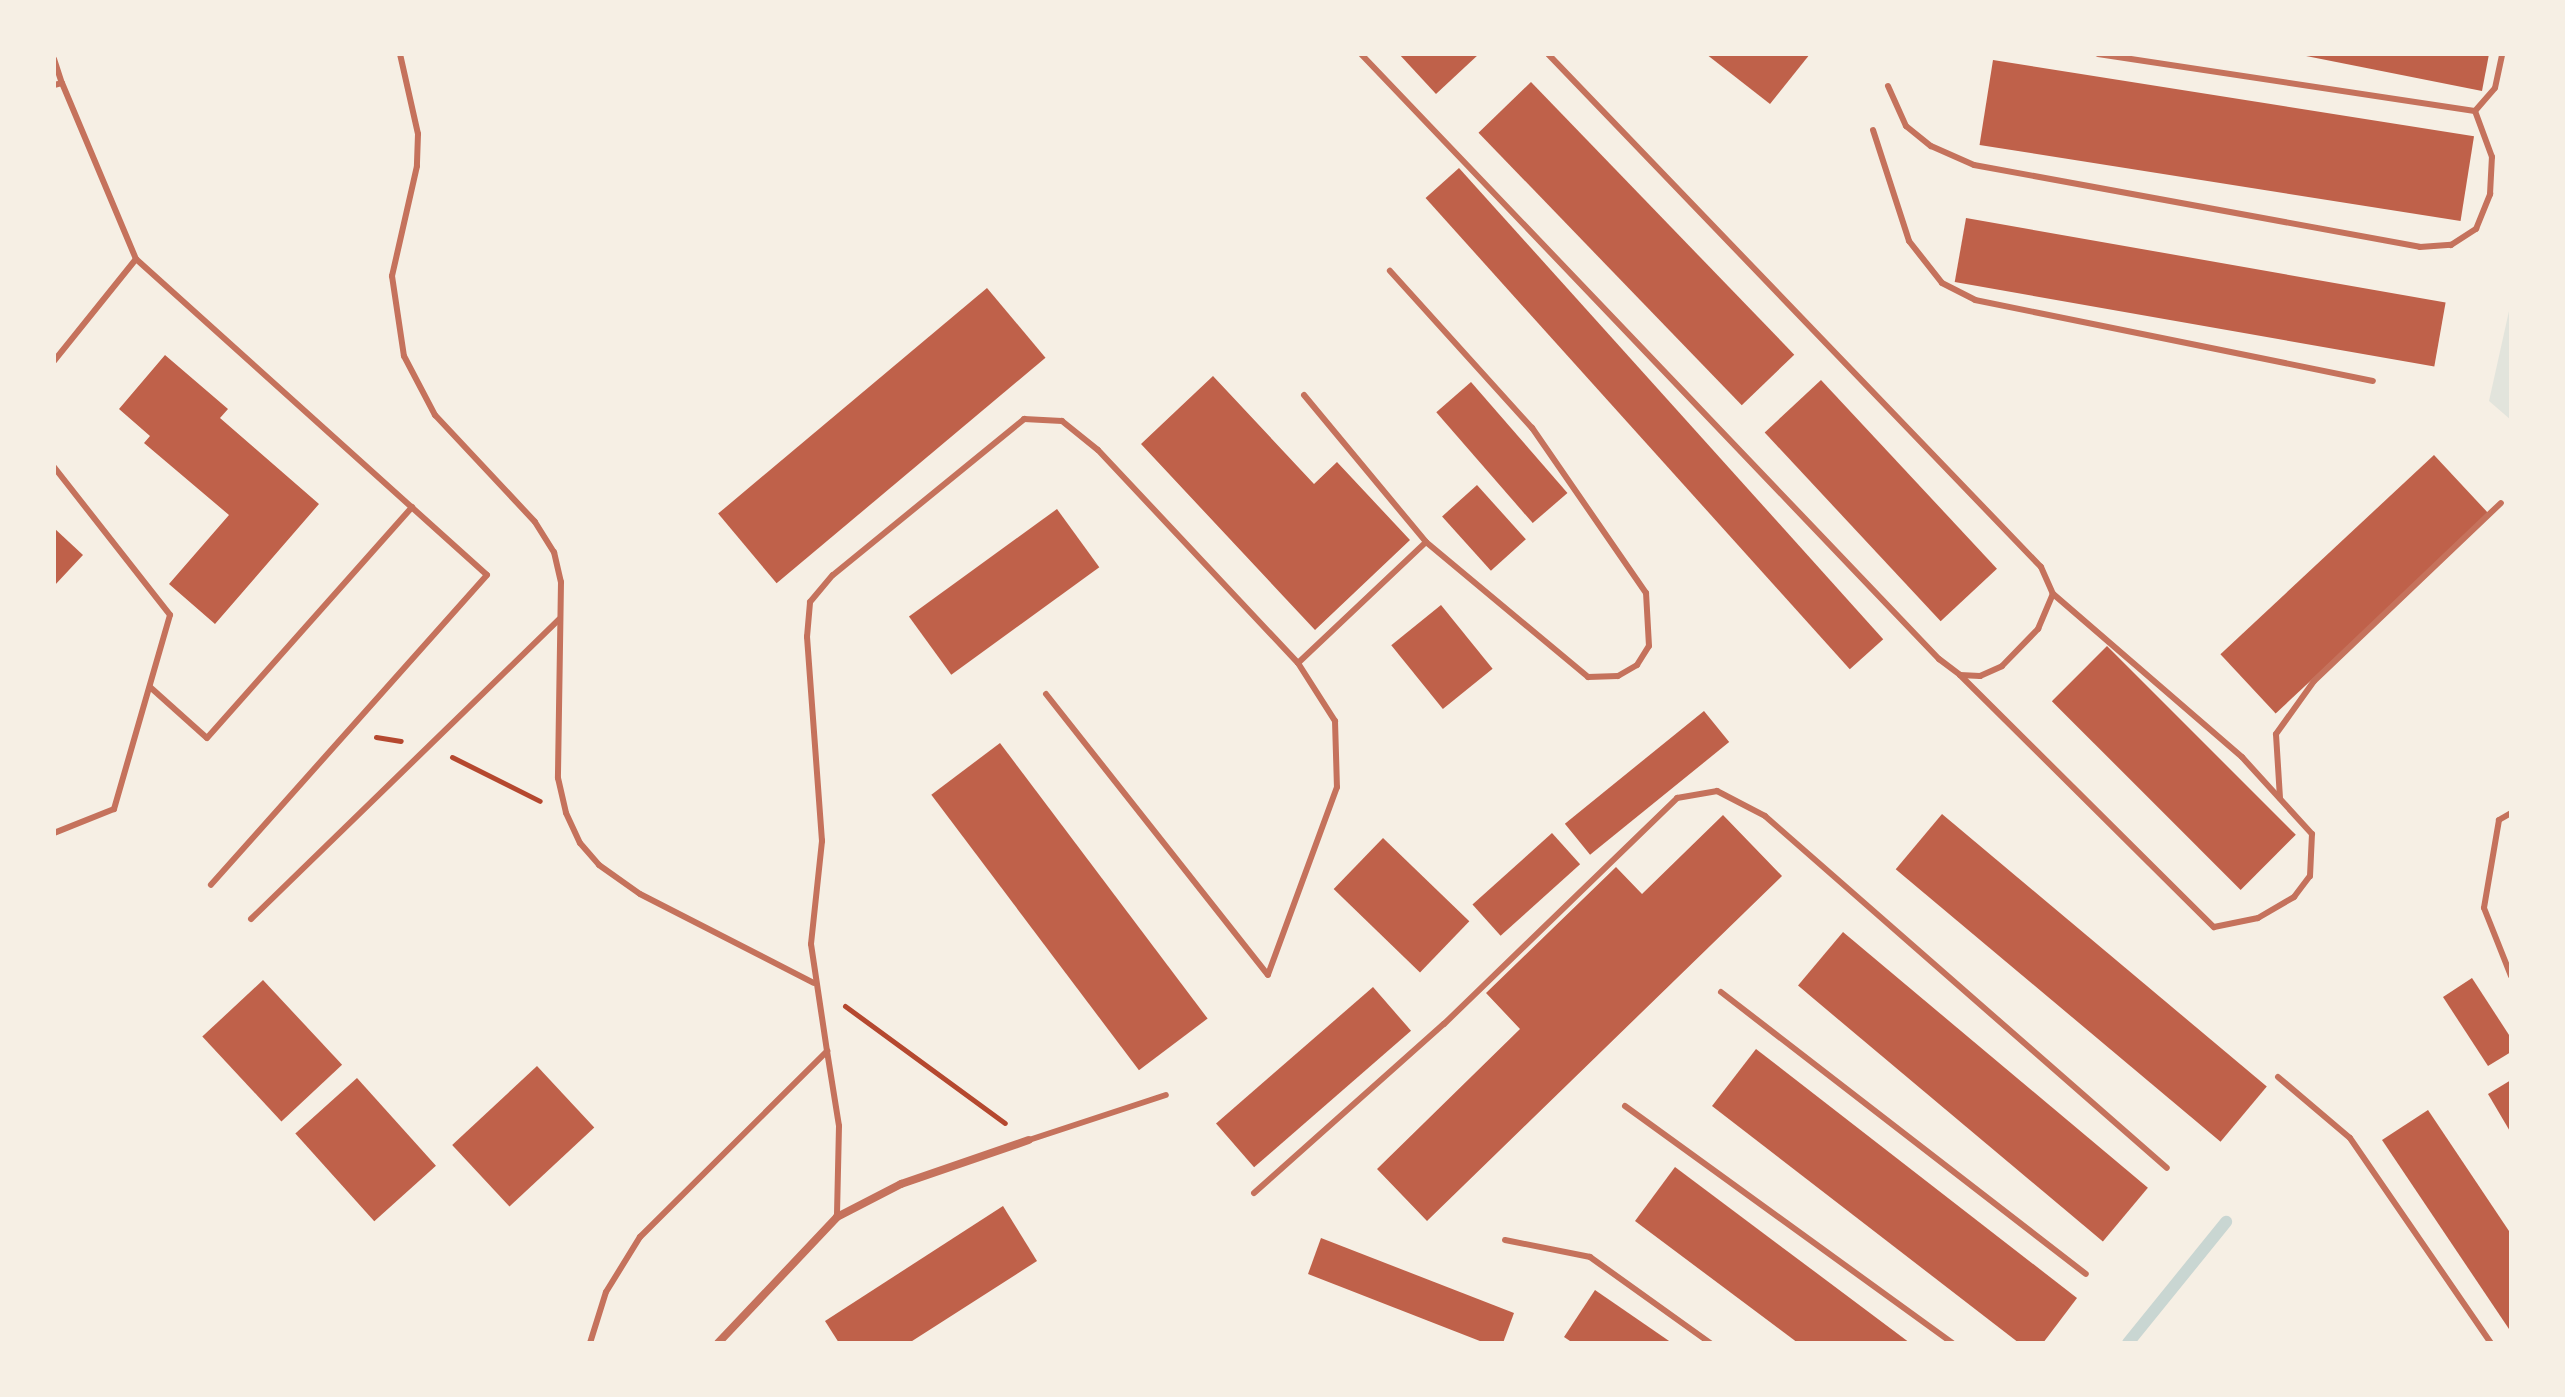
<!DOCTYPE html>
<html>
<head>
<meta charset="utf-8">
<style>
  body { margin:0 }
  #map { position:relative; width:2565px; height:1397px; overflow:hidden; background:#f6efe4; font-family:Commissioner,sans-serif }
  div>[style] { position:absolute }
  .green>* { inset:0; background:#e2e4dc }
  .stream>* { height:12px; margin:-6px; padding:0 6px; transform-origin:6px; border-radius:6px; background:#c9d6d2 }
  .building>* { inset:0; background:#bf614a; transform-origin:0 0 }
  .path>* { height:5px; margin:-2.5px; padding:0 2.5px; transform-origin:2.5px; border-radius:2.5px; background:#b5482f }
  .service>* { height:6px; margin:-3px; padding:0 3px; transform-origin:3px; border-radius:3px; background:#c5725c }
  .minor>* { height:8px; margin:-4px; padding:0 4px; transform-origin:4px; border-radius:4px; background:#c5725c }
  span { translate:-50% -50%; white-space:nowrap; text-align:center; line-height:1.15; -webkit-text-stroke:8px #f6efe4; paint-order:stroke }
  .frame { position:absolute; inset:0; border:56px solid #f6efe4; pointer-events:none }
</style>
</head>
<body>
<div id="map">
  <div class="green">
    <i style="clip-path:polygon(2511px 302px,2511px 420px,2489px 401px)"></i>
  </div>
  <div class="stream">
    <i style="left:2128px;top:1343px;width:156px;rotate:-51deg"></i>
  </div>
  <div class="building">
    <i style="clip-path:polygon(1399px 54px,1479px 54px,1436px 94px)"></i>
    <i style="clip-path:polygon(1706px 54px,1810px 54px,1770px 104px)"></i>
    <i style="clip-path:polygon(2296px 54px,2489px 54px,2482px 91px)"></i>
    <i style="left:1993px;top:60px;width:487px;height:86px;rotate:9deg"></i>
    <i style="left:1531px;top:82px;width:379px;height:73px;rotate:46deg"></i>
    <i style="left:1459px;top:168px;width:634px;height:45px;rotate:48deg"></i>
    <i style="left:1966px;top:218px;width:487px;height:65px;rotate:10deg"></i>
    <i style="left:987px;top:288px;width:91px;height:351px;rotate:50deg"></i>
    <i style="clip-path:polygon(165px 355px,228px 409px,220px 418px,319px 504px,215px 624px,169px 584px,229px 515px,144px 443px,150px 436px,119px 409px)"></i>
    <i style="clip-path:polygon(1213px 376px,1314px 484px,1337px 462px,1410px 540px,1315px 630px,1141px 444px)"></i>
    <i style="left:1821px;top:380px;width:258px;height:77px;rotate:47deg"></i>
    <i style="left:1471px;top:382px;width:147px;height:46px;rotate:49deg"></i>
    <i style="left:2434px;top:455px;width:81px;height:292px;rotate:47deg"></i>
    <i style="left:1477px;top:485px;width:73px;height:47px;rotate:48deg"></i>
    <i style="left:1057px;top:509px;width:72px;height:183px;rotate:54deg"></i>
    <i style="clip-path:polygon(54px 528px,83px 555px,54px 586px)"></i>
    <i style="left:1441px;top:605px;width:82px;height:64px;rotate:51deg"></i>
    <i style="left:2107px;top:646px;width:267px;height:78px;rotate:45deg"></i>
    <i style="left:1704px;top:711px;width:40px;height:179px;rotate:51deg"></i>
    <i style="left:1000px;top:743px;width:345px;height:86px;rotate:53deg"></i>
    <i style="left:1942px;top:814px;width:424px;height:72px;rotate:40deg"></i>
    <i style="clip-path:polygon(1723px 815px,1782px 876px,1427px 1221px,1377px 1169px,1520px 1029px,1486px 993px,1616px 867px,1642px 894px)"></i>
    <i style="left:1552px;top:833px;width:42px;height:107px;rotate:48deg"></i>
    <i style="left:1383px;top:838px;width:120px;height:71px;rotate:44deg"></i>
    <i style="left:1843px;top:932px;width:398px;height:70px;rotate:40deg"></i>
    <i style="clip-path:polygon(2472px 978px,2511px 1038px,2511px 1052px,2488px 1066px,2443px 997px)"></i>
    <i style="left:263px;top:980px;width:116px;height:83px;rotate:47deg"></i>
    <i style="left:1373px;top:987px;width:58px;height:208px;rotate:49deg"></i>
    <i style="clip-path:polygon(1756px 1049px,2077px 1298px,2043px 1343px,2019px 1343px,1712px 1106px)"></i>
    <i style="left:537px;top:1066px;width:84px;height:116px;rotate:47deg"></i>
    <i style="left:357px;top:1078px;width:118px;height:83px;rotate:48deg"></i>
    <i style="clip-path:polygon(2511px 1080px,2511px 1133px,2488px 1094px)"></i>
    <i style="clip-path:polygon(2428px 1110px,2511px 1234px,2511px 1332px,2382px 1140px)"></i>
    <i style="clip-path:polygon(1675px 1167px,1910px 1343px,1798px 1343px,1635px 1221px)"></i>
    <i style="clip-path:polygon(1003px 1206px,1037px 1261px,909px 1343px,839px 1343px,825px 1321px)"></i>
    <i style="clip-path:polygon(1321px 1238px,1514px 1313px,1503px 1343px,1485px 1343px,1308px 1274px)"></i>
    <i style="clip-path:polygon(1595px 1290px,1672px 1343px,1573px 1343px,1564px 1337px)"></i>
  </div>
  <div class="path">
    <i style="left:376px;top:737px;width:25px;rotate:9deg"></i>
    <i style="left:452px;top:757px;width:98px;rotate:26.6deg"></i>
    <i style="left:845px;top:1006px;width:198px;rotate:36.2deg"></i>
  </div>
  <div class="service">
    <i style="left:400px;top:54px;width:82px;rotate:77.3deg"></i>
    <i style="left:418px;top:134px;width:32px;rotate:92deg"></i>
    <i style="left:417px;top:166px;width:113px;rotate:102.8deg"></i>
    <i style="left:392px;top:276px;width:81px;rotate:81.5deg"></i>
    <i style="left:404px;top:356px;width:67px;rotate:62.3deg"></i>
    <i style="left:435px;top:415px;width:146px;rotate:46.9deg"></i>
    <i style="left:535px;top:522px;width:36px;rotate:58deg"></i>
    <i style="left:554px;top:552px;width:31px;rotate:77deg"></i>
    <i style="left:561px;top:582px;width:196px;rotate:90.9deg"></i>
    <i style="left:558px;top:778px;width:36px;rotate:77deg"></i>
    <i style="left:566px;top:813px;width:33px;rotate:65deg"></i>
    <i style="left:580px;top:843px;width:29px;rotate:49deg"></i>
    <i style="left:599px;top:865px;width:50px;rotate:35.3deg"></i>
    <i style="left:640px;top:894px;width:195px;rotate:27.1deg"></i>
    <i style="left:1361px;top:54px;width:837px;rotate:46.31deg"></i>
    <i style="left:1939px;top:659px;width:26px;rotate:37deg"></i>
    <i style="left:1960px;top:675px;width:20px;rotate:3deg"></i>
    <i style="left:1980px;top:676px;width:24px;rotate:-24deg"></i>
    <i style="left:2002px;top:666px;width:52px;rotate:-45.8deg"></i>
    <i style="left:2038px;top:629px;width:38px;rotate:-67deg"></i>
    <i style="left:2053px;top:594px;width:30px;rotate:-114deg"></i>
    <i style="left:2041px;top:567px;width:711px;rotate:-133.86deg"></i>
    <i style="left:2098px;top:54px;width:381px;rotate:8.6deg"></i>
    <i style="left:2475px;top:111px;width:30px;rotate:-49deg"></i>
    <i style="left:2495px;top:88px;width:35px;rotate:-78deg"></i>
    <i style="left:54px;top:59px;width:25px;rotate:72deg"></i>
    <i style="left:54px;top:85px;width:8px;rotate:-14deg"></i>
    <i style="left:62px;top:83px;width:191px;rotate:67.2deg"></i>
    <i style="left:136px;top:259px;width:131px;rotate:128.8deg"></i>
    <i style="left:1888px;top:86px;width:44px;rotate:65.8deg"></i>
    <i style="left:1906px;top:126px;width:32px;rotate:39deg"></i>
    <i style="left:1931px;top:146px;width:47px;rotate:23.8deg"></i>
    <i style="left:1974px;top:165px;width:453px;rotate:10.4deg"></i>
    <i style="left:2420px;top:247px;width:31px;rotate:-4deg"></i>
    <i style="left:2451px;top:245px;width:30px;rotate:-33deg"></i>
    <i style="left:2476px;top:229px;width:38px;rotate:-68deg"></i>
    <i style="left:2490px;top:194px;width:37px;rotate:-87deg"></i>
    <i style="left:2492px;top:157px;width:49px;rotate:-110.3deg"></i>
    <i style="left:1873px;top:130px;width:117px;rotate:72deg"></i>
    <i style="left:1909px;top:241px;width:53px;rotate:51.8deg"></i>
    <i style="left:1942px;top:283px;width:37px;rotate:27deg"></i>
    <i style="left:1975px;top:300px;width:406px;rotate:11.5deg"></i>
    <i style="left:136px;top:259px;width:472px;rotate:42deg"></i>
    <i style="left:487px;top:575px;width:415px;rotate:131.7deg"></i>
    <i style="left:1304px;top:395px;width:191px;rotate:50.3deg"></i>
    <i style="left:54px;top:467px;width:188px;rotate:51.9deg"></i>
    <i style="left:170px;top:615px;width:202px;rotate:106.1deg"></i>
    <i style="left:114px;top:809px;width:65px;rotate:158.2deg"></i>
    <i style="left:1298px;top:663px;width:176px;rotate:-43.4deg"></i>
    <i style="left:1426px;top:542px;width:211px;rotate:39.8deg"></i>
    <i style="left:1588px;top:677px;width:30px;rotate:-2deg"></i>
    <i style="left:1618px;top:676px;width:22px;rotate:-30deg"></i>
    <i style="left:1637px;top:665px;width:22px;rotate:-58deg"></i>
    <i style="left:1649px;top:646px;width:53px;rotate:-93.2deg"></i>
    <i style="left:1646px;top:593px;width:201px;rotate:-124.6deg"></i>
    <i style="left:1532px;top:428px;width:212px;rotate:-132.1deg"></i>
    <i style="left:1960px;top:675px;width:358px;rotate:44.8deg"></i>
    <i style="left:2214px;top:927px;width:45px;rotate:-11.6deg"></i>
    <i style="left:2258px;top:918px;width:42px;rotate:-30.3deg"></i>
    <i style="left:2294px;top:897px;width:26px;rotate:-53deg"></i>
    <i style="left:2310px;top:876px;width:42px;rotate:-87.3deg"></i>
    <i style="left:2312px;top:834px;width:104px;rotate:-132.3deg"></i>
    <i style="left:2242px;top:757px;width:250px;rotate:-139.2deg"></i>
    <i style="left:150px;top:687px;width:76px;rotate:41.8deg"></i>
    <i style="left:207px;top:738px;width:309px;rotate:-48.4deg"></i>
    <i style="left:1046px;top:694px;width:358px;rotate:51.7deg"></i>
    <i style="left:2280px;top:798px;width:64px;rotate:-93.6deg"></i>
    <i style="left:2276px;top:734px;width:65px;rotate:-54.4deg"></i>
    <i style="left:2314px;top:681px;width:258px;rotate:-43.6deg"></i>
    <i style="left:2511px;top:813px;width:14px;rotate:150deg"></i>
    <i style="left:2499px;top:820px;width:89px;rotate:99.7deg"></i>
    <i style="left:2484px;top:908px;width:73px;rotate:68.3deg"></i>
    <i style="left:251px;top:919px;width:430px;rotate:-44.2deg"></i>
    <i style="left:1721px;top:992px;width:461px;rotate:37.7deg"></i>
    <i style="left:827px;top:1051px;width:108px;rotate:-98.5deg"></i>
    <i style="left:811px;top:944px;width:104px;rotate:-83.9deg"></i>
    <i style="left:822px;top:841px;width:205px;rotate:-94.2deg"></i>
    <i style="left:807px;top:637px;width:35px;rotate:-85deg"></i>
    <i style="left:810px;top:602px;width:35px;rotate:-50deg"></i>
    <i style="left:833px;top:575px;width:247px;rotate:-39.2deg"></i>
    <i style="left:1024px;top:419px;width:38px;rotate:3deg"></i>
    <i style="left:1062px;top:421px;width:46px;rotate:38.9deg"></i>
    <i style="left:1098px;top:450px;width:292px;rotate:46.8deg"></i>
    <i style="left:1298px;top:663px;width:69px;rotate:57.5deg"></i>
    <i style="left:1335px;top:721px;width:66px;rotate:88.3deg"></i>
    <i style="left:1337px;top:787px;width:200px;rotate:110.2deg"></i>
    <i style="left:2278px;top:1077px;width:94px;rotate:40.3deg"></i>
    <i style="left:2350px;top:1138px;width:249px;rotate:55.5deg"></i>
    <i style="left:1625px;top:1106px;width:404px;rotate:35.9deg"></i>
    <i style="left:1029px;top:1140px;width:144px;rotate:-18.2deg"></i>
    <i style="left:1254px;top:1193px;width:254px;rotate:-41.7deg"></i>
    <i style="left:1444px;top:1024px;width:325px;rotate:-44.1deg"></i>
    <i style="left:1677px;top:798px;width:41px;rotate:-9.9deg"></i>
    <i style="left:1717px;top:791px;width:54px;rotate:27.5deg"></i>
    <i style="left:1765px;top:816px;width:534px;rotate:41.21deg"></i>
    <i style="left:1505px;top:1240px;width:87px;rotate:11.3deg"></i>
    <i style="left:1590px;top:1257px;width:148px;rotate:35.6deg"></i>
    <i style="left:590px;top:1343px;width:53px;rotate:-72.6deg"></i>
    <i style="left:606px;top:1292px;width:65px;rotate:-58.3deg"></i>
    <i style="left:640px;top:1237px;width:264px;rotate:-44.8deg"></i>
    <i style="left:827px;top:1051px;width:76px;rotate:80.9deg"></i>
    <i style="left:839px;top:1126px;width:91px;rotate:91.3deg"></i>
  </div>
  <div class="minor">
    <i style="left:718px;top:1343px;width:173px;rotate:-46.6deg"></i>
    <i style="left:837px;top:1217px;width:72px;rotate:-27.3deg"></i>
    <i style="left:901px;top:1184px;width:135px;rotate:-19deg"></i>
  </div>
  <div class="frame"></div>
</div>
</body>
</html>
